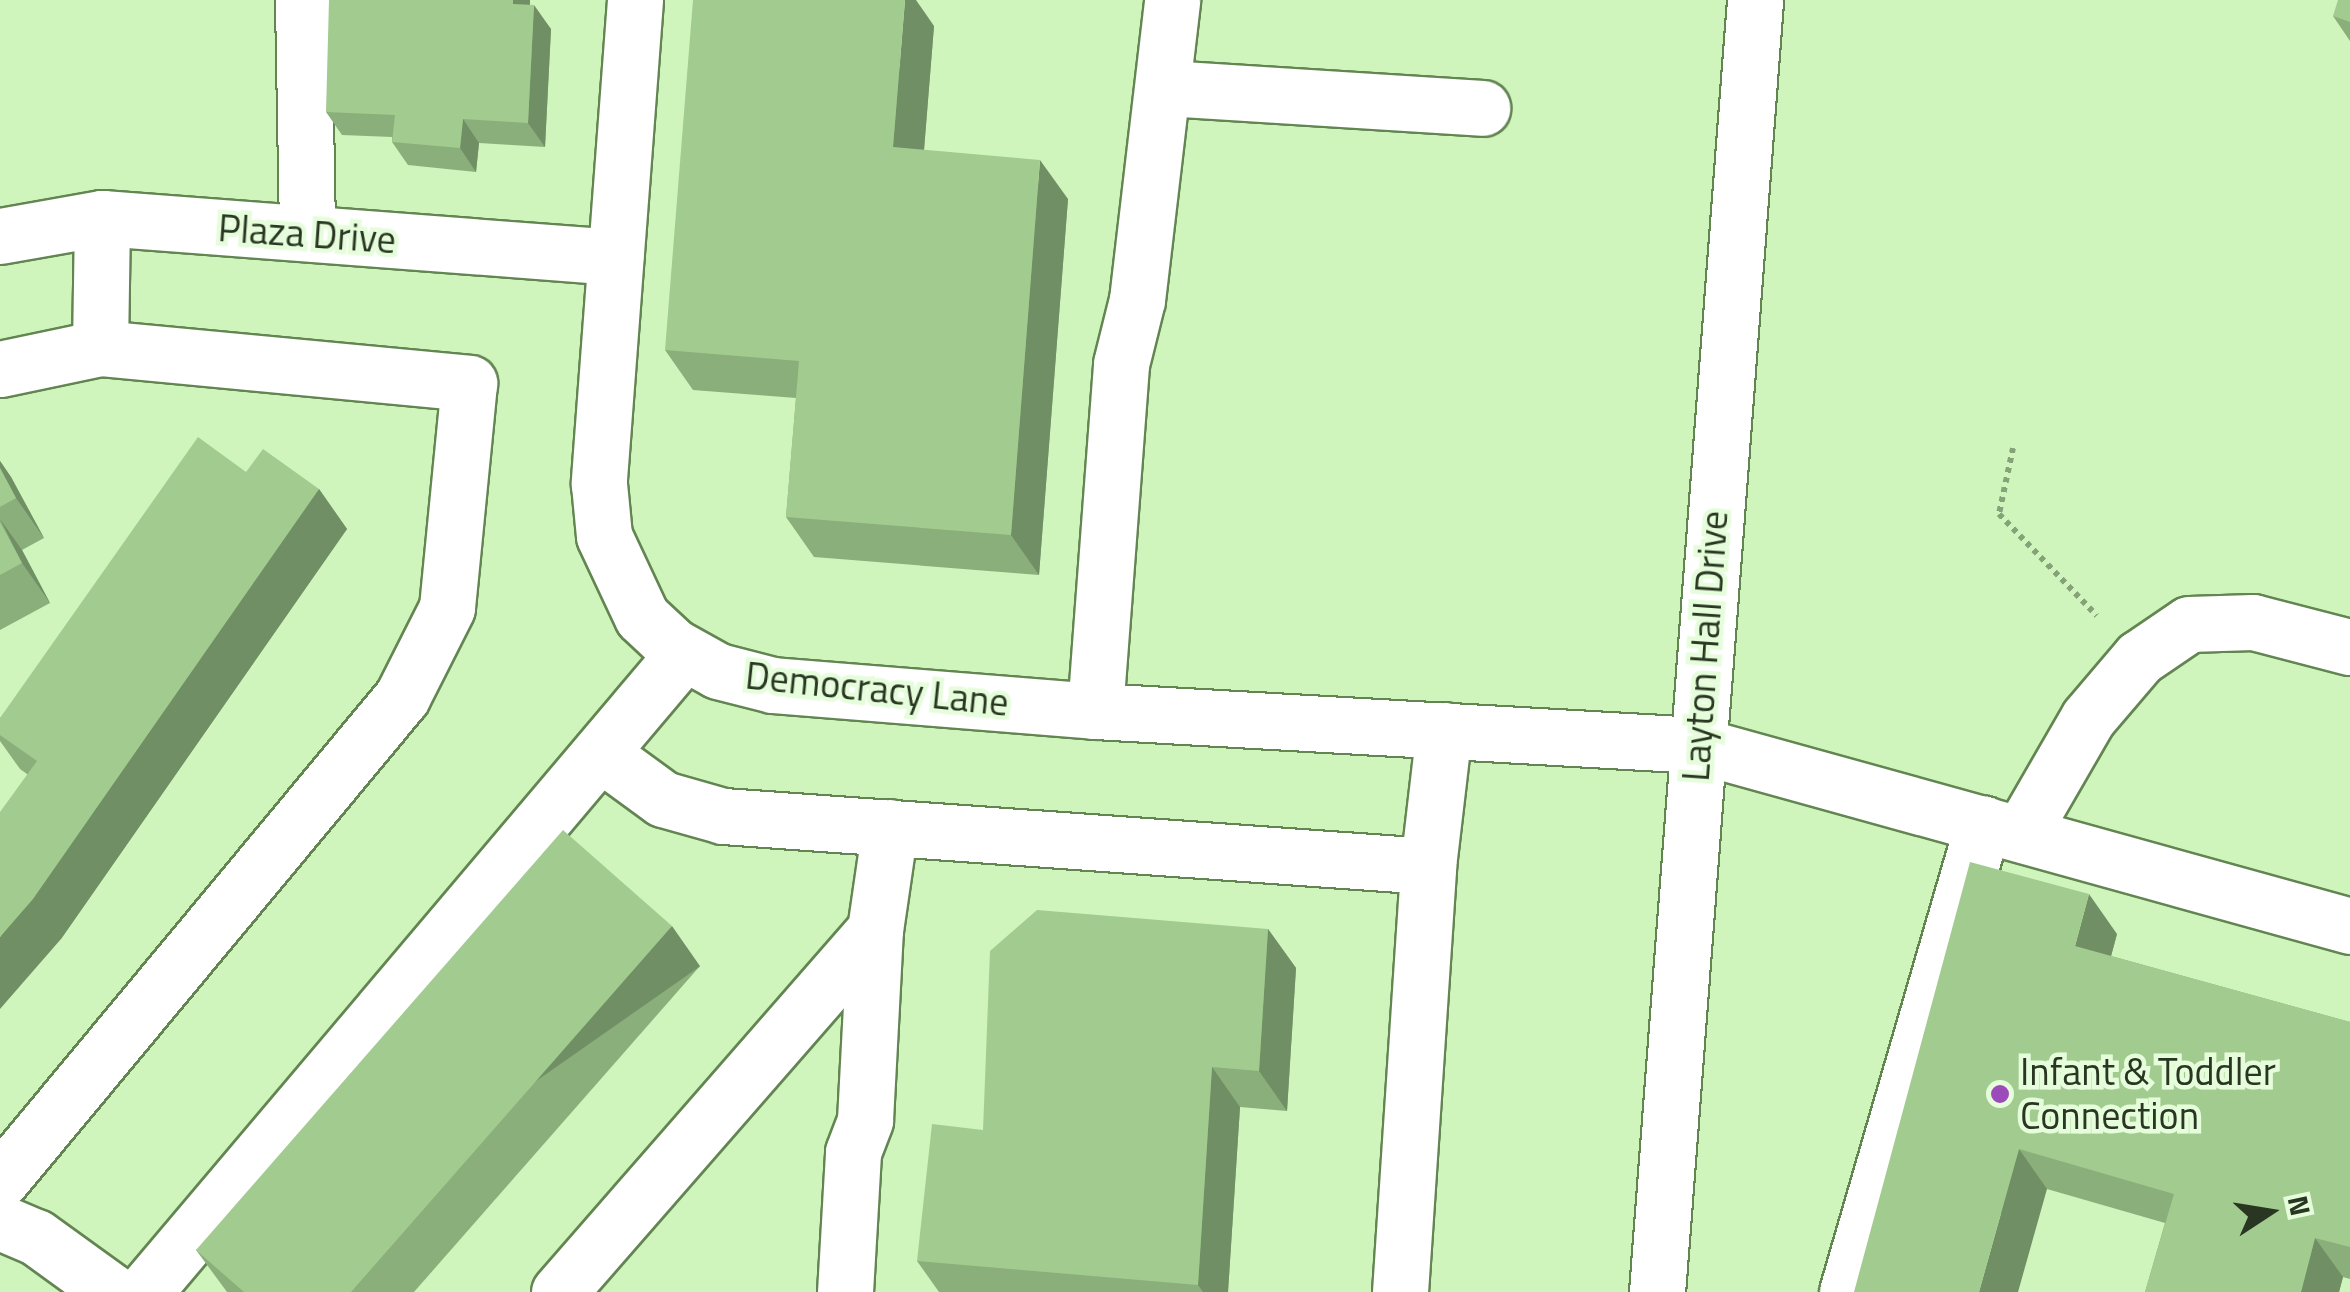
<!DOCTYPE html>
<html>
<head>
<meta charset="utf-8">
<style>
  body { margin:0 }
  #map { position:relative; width:2350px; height:1292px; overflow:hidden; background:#cff5bd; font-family:"Titillium Web",sans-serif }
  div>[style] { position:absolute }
  .path>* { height:6px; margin-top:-3px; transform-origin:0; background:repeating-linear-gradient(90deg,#86a279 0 5px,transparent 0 10px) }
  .roads { filter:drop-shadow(2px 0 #638552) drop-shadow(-2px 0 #638552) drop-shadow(0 2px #638552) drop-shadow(0 -2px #638552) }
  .minor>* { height:55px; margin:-27.5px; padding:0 27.5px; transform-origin:27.5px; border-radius:27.5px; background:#fff }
  .wall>* { inset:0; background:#8baf7b }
  .shaded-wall>* { inset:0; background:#718f64; transform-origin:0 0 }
  .building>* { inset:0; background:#a2cc8f }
  .dots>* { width:28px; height:28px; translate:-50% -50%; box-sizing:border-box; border:5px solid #e6fddc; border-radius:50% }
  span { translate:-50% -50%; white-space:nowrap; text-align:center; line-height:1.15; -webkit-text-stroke:9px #e6fddc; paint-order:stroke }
  .street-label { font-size:38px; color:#293722 }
  .poi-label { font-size:38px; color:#293722 }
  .left { translate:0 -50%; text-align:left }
  .north { position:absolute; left:2220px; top:1162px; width:100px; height:100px; -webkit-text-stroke:8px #e6fddc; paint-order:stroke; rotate:78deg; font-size:28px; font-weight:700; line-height:40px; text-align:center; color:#293722 }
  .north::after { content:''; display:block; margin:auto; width:35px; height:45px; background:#293722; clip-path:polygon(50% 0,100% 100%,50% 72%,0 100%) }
</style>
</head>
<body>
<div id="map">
  <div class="path">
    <i style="left:2013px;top:448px;width:67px;rotate:102deg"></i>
    <i style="left:1999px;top:514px;width:141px;rotate:46.1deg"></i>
  </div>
  <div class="roads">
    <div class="minor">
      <i style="left:303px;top:0;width:233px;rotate:89deg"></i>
      <i style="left:635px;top:0;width:485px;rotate:94.3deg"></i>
      <i style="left:599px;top:484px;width:52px;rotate:84.5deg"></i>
      <i style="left:604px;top:536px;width:89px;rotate:64.9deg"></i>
      <i style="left:642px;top:617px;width:42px;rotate:43.1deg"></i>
      <i style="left:673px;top:646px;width:51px;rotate:29.1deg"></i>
      <i style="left:718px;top:671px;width:57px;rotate:14.3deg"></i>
      <i style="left:773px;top:685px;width:323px;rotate:4.6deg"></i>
      <i style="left:1095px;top:711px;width:603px;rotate:3.23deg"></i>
      <i style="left:1697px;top:745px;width:678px;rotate:15.49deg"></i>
      <i style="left:1166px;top:88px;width:317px;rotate:3.6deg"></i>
      <i style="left:0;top:236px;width:104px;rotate:-10deg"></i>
      <i style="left:102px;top:218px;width:515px;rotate:4.34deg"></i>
      <i style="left:100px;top:348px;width:130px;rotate:-89.1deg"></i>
      <i style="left:0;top:369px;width:102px;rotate:-11.9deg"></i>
      <i style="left:100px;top:348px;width:371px;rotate:5.4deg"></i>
      <i style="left:469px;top:383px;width:226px;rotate:95.6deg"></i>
      <i style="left:447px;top:608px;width:100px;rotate:116.8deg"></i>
      <i style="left:402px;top:697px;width:629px;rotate:129.71deg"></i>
      <i style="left:1095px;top:711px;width:348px;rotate:-85.7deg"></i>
      <i style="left:1121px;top:364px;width:66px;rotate:-76deg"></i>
      <i style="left:1137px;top:300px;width:302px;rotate:-83.3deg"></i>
      <i style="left:600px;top:753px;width:78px;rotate:36.1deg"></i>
      <i style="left:663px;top:799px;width:62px;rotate:15.8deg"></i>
      <i style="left:723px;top:816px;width:707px;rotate:4.06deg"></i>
      <i style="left:2021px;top:834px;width:134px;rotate:-60deg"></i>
      <i style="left:2088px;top:718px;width:79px;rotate:-49.6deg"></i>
      <i style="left:2139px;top:658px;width:60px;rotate:-34.2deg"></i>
      <i style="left:2189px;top:624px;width:64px;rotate:-1.8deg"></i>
      <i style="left:2253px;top:622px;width:100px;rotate:14.5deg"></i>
      <i style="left:0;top:1222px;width:39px;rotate:23deg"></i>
      <i style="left:36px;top:1237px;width:94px;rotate:35.9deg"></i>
      <i style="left:144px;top:1292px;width:837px;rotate:-49.8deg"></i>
      <i style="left:559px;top:1292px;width:481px;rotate:-48.9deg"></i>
      <i style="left:875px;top:930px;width:104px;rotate:-81.7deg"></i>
      <i style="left:845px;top:1292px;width:140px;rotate:-86.7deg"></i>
      <i style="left:853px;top:1152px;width:34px;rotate:-69deg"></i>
      <i style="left:865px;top:1120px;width:190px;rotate:-87deg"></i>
      <i style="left:1400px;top:1292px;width:427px;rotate:-86.2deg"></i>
      <i style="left:1428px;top:866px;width:137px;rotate:-83.3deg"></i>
      <i style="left:1657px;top:1292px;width:1296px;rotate:-85.66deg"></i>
      <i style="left:1847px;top:1292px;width:488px;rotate:-73.8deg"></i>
    </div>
  </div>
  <div class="wall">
    <i style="clip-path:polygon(530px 0,530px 5px,551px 29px,545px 147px,479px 143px,476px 172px,408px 165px,392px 142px,392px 137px,342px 135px,326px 112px)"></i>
    <i style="clip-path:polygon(2350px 0,2350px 41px,2333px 16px)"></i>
    <i style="clip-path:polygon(934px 26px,924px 150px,1068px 199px,1039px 575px,814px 557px,786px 517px,796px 398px,693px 390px,665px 350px)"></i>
    <i style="clip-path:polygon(0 461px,11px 477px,44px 538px,22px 550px,50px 603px,0 630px)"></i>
    <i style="clip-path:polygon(246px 472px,319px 489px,347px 529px,61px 939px,27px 774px,20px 769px,0 741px,0 718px)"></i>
    <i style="clip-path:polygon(1268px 929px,1296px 968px,1287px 1111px,1240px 1107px,1228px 1292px,939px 1292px,917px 1261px,983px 1130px)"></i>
    <i style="clip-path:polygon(2117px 934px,2111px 956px,2350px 1022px,2350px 1279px,2343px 1277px,2339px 1292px,2145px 1292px,2165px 1223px,2047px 1189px,1854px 1292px)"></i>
    <i style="clip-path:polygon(700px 966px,414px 1292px,227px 1292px,196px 1250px)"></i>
  </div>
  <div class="shaded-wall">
    <i style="clip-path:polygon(513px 0,530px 0,529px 28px,513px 4px)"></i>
    <i style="clip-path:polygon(905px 0,916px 0,934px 26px,921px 187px,893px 147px)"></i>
    <i style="clip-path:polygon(534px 5px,551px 29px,545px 147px,528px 123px)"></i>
    <i style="clip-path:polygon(463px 119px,479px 143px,476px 172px,460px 148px)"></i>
    <i style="clip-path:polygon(1040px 160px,1068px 199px,1039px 575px,1011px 535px)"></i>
    <i style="clip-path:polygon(0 461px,11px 477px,44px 538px,16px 498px,0 468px)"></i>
    <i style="clip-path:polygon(319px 489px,347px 529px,61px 939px,0 1009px,0 937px)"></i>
    <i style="clip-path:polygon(0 519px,22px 550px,50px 603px,22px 563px)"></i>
    <i style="clip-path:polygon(2089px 894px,2117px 934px,2103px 986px,2075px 946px)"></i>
    <i style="left:672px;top:926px;width:49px;height:487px;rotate:55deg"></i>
    <i style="clip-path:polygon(1268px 929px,1296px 968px,1287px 1111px,1259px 1071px)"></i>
    <i style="clip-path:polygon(1212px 1067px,1240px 1107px,1228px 1292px,1203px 1292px,1198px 1285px)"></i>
    <i style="clip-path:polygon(2019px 1149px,2047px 1189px,2018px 1292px,1979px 1292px)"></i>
    <i style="clip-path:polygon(2315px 1238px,2343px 1277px,2339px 1292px,2301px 1292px)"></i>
  </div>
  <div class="building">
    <i style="clip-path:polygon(329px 0,513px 0,513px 4px,534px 5px,528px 123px,463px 119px,460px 148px,392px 142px,395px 115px,326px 112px)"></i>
    <i style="clip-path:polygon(693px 0,905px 0,893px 147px,1040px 160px,1011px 535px,786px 517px,799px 361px,665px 350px)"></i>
    <i style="clip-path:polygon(2338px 0,2350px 0,2350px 22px,2333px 16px)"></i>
    <i style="clip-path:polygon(198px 437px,246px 472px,263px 449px,319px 489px,33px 899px,0 937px,0 812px,37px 761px,0 735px,0 718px)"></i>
    <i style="clip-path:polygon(0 468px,16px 498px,0 507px)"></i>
    <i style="clip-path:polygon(0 522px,22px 563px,0 575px)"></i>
    <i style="clip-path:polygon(563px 830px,672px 926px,351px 1292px,244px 1292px,196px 1250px)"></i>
    <i style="clip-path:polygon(1970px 862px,2089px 894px,2075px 946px,2350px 1022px,2350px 1247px,2315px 1238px,2301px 1292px,2145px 1292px,2174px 1194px,2019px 1149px,1979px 1292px,1854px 1292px)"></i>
    <i style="clip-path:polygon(1037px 910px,1268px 929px,1259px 1071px,1212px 1067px,1198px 1285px,917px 1261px,932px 1124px,983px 1130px,990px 951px)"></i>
  </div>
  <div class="dots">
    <i style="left:2000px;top:1094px;background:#9c4bba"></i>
  </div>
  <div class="street-label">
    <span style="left:307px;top:234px;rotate:4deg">Plaza Drive</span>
    <span style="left:1705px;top:646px;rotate:-86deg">Layton Hall Drive</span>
    <span style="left:877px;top:689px;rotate:6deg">Democracy Lane</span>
  </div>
  <div class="poi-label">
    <span class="left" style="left:2020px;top:1094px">Infant &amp; Toddler<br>Connection</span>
  </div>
  <div class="north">N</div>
</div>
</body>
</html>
